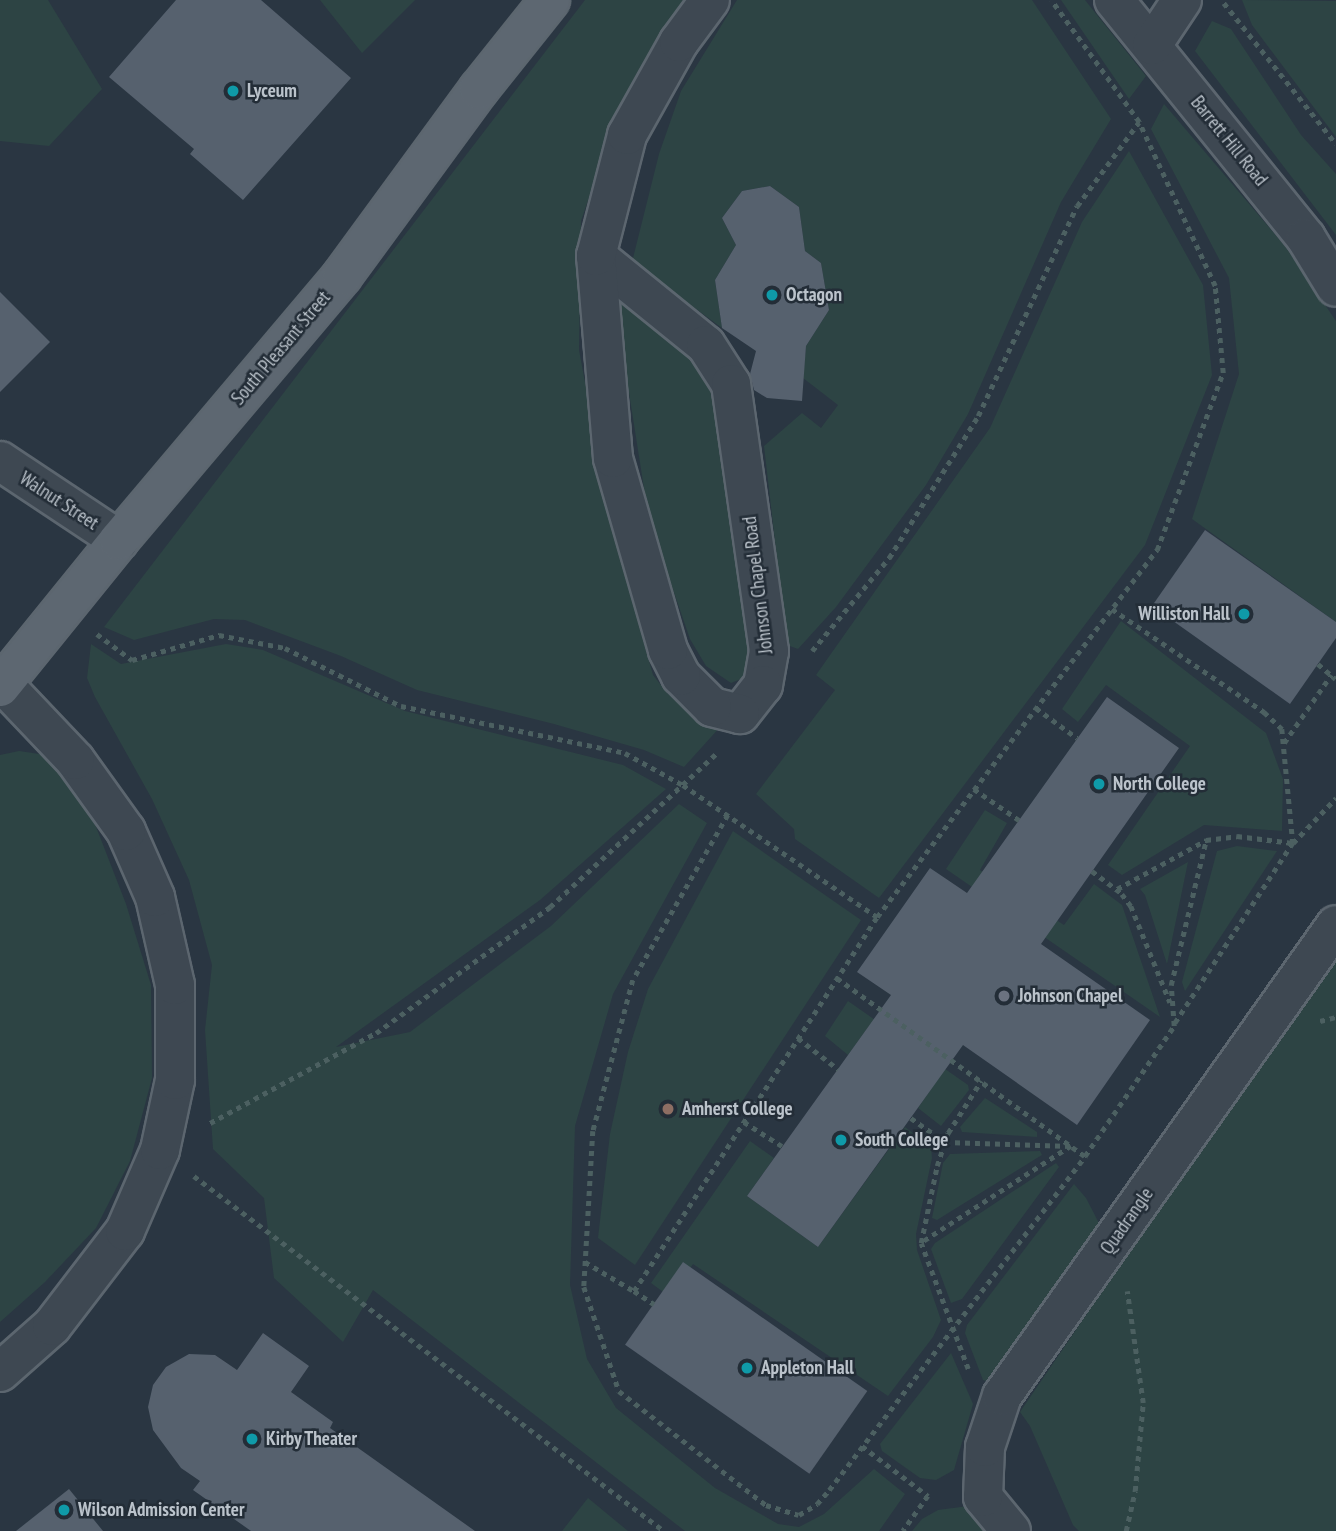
<!DOCTYPE html>
<html>
<head>
<meta charset="utf-8">
<style>
  body { margin:0 }
  #map { position:relative; width:1336px; height:1531px; overflow:hidden; background:#2a3642; font-family:"PT Sans Narrow",sans-serif }
  div>[style] { position:absolute }
  .green>* { inset:0; background:#2d4444 }
  .building>* { inset:0; background:#56616e; transform-origin:0 0 }
  .path>* { height:4.5px; margin-top:-2.25px; transform-origin:0; background:repeating-linear-gradient(90deg,#4c6061 0 5px,transparent 0 10px) }
  .roads { filter:drop-shadow(2px 0 #5c666f) drop-shadow(-2px 0 #5c666f) drop-shadow(0 2px #5c666f) drop-shadow(0 -2px #5c666f) }
  .minor>* { height:38px; margin:-19px; padding:0 19px; transform-origin:19px; border-radius:19px; background:#3e4852 }
  .major>* { height:38px; margin:-19px; padding:0 19px; transform-origin:19px; border-radius:19px; background:#5d6771 }
  .dots>* { width:19px; height:19px; translate:-50% -50%; box-sizing:border-box; border:4px solid #232d37; border-radius:50% }
  span { translate:-50% -50%; white-space:nowrap; text-align:center; line-height:1.15; -webkit-text-stroke:5px #232d37; paint-order:stroke }
  .poi-label { font-size:19px; color:#bbc3cb; font-weight:700 }
  .left { translate:0 -50%; text-align:left }
  .right { translate:-100% -50%; text-align:right }
  .street-label { font-size:19px; color:#bbc3cb }
</style>
</head>
<body>
<div id="map">
  <div class="green">
    <i style="clip-path:polygon(0 0,48px 0,102px 89px,49px 146px,0 141px)"></i>
    <i style="clip-path:polygon(320px 0,415px 0,362px 53px)"></i>
    <i style="clip-path:polygon(585px 0,690px 0,620px 107px,581px 221px,579px 350px,613px 533px,653px 675px,668px 694px,721px 726px,684px 767px,644px 750px,554px 724px,417px 690px,341px 656px,245px 620px,214px 619px,134px 640px,104px 627px)"></i>
    <i style="clip-path:polygon(737px 0,1032px 0,1111px 119px,1061px 202px,968px 414px,926px 485px,836px 607px,798px 649px,787px 645px,764px 446px,802px 413px,821px 428px,838px 405px,803px 378px,806px 346px,829px 310px,821px 263px,805px 251px,799px 207px,770px 186px,742px 191px,722px 218px,736px 245px,715px 280px,722px 328px,632px 262px,659px 154px,681px 91px)"></i>
    <i style="clip-path:polygon(1061px 0,1085px 0,1146px 76px,1129px 99px)"></i>
    <i style="clip-path:polygon(1242px 0,1336px 1px,1336px 137px,1252px 25px)"></i>
    <i style="clip-path:polygon(1212px 21px,1231px 29px,1301px 135px,1336px 174px,1336px 235px,1195px 51px)"></i>
    <i style="clip-path:polygon(1164px 104px,1285px 246px,1336px 321px,1336px 622px,1192px 519px,1239px 374px,1229px 278px,1151px 129px)"></i>
    <i style="clip-path:polygon(1129px 151px,1203px 285px,1212px 375px,1145px 545px,879px 898px,795px 839px,794px 829px,756px 794px,835px 690px,816px 675px,990px 428px,1082px 222px)"></i>
    <i style="clip-path:polygon(615px 286px,711px 371px,754px 654px,741px 679px,731px 683px,706px 666px,690px 639px,649px 520px,616px 310px)"></i>
    <i style="clip-path:polygon(1121px 621px,1266px 733px,1283px 779px,1282px 831px,1204px 825px,1122px 875px,1108px 865px,1190px 746px,1106px 685px,1078px 722px,1062px 709px)"></i>
    <i style="clip-path:polygon(91px 644px,121px 664px,226px 644px,263px 650px,405px 711px,623px 765px,666px 789px,540px 900px,336px 1047px,410px 1032px,551px 926px,679px 804px,707px 823px,613px 994px,575px 1126px,570px 1285px,587px 1359px,616px 1408px,715px 1488px,778px 1524px,799px 1527px,824px 1514px,874px 1469px,905px 1494px,879px 1531px,685px 1531px,373px 1290px,343px 1342px,274px 1278px,264px 1198px,213px 1149px,205px 1030px,212px 965px,189px 880px,152px 799px,95px 697px,87px 678px)"></i>
    <i style="clip-path:polygon(19px 751px,53px 756px,86px 801px,126px 904px,151px 985px,152px 1078px,130px 1161px,96px 1228px,45px 1282px,0 1322px,0 755px)"></i>
    <i style="clip-path:polygon(985px 810px,1007px 823px,980px 870px,1064px 925px,1094px 884px,1122px 905px,1160px 1017px,946px 869px)"></i>
    <i style="clip-path:polygon(733px 831px,861px 920px,635px 1265px,598px 1238px,610px 1134px,628px 1052px,648px 989px)"></i>
    <i style="clip-path:polygon(1237px 846px,1277px 851px,1185px 991px,1182px 982px,1217px 851px)"></i>
    <i style="clip-path:polygon(1188px 862px,1167px 964px,1145px 895px,1140px 889px)"></i>
    <i style="clip-path:polygon(1336px 948px,1336px 1531px,1079px 1531px,1073px 1525px,1030px 1426px,1020px 1412px)"></i>
    <i style="clip-path:polygon(848px 1001px,968px 1085px,969px 1090px,941px 1126px,918px 1108px,940px 1076px,869px 1026px,848px 1055px,825px 1036px)"></i>
    <i style="clip-path:polygon(985px 1098px,1037px 1132px,1037px 1137px,962px 1132px,960px 1127px)"></i>
    <i style="clip-path:polygon(905px 1127px,931px 1147px,932px 1158px,916px 1234px,917px 1250px,941px 1320px,933px 1337px,888px 1396px,693px 1264px,670px 1297px,651px 1283px,750px 1141px,774px 1158px,747px 1196px,818px 1247px)"></i>
    <i style="clip-path:polygon(1040px 1151px,1042px 1155px,1037px 1158px,937px 1220px,932px 1218px,943px 1163px,950px 1154px)"></i>
    <i style="clip-path:polygon(1056px 1163px,1059px 1167px,962px 1299px,951px 1303px,931px 1249px,935px 1243px)"></i>
    <i style="clip-path:polygon(1074px 1184px,1086px 1198px,1102px 1229px,990px 1382px,983px 1380px,965px 1333px,967px 1325px)"></i>
    <i style="clip-path:polygon(951px 1353px,973px 1404px,954px 1470px,936px 1480px,920px 1478px,882px 1451px,880px 1444px)"></i>
    <i style="clip-path:polygon(588px 1498px,628px 1531px,562px 1531px)"></i>
    <i style="clip-path:polygon(976px 1505px,992px 1531px,912px 1531px,922px 1519px,938px 1510px)"></i>
  </div>
  <div class="building">
    <i style="clip-path:polygon(176px 0,261px 0,351px 78px,243px 200px,190px 154px,194px 149px,109px 77px)"></i>
    <i style="clip-path:polygon(770px 186px,799px 207px,805px 251px,821px 263px,829px 310px,806px 346px,802px 401px,767px 398px,754px 390px,750px 374px,756px 351px,722px 328px,715px 280px,736px 245px,722px 218px,742px 191px)"></i>
    <i style="clip-path:polygon(0 292px,50px 342px,0 392px)"></i>
    <i style="clip-path:polygon(1205px 530px,1336px 622px,1336px 638px,1290px 704px,1152px 606px)"></i>
    <i style="clip-path:polygon(1107px 697px,1179px 748px,1041px 944px,1150px 1020px,1077px 1125px,963px 1045px,818px 1247px,747px 1196px,891px 995px,857px 972px,930px 868px,967px 893px)"></i>
    <i style="left:683px;top:1262px;width:225px;height:101px;rotate:35deg"></i>
    <i style="clip-path:polygon(263px 1333px,309px 1366px,291px 1392px,333px 1422px,330px 1428px,475px 1531px,251px 1531px,193px 1490px,200px 1481px,181px 1468px,153px 1430px,148px 1407px,153px 1385px,166px 1367px,189px 1354px,215px 1355px,237px 1370px)"></i>
    <i style="clip-path:polygon(69px 1489px,103px 1531px,16px 1531px)"></i>
  </div>
  <div class="path">
    <i style="left:1224px;top:3px;width:180px;rotate:51.5deg"></i>
    <i style="left:1112px;top:609px;width:184px;rotate:34.1deg"></i>
    <i style="left:1264px;top:712px;width:25px;rotate:43deg"></i>
    <i style="left:1282px;top:729px;width:115px;rotate:84.5deg"></i>
    <i style="left:1293px;top:843px;width:217px;rotate:123.2deg"></i>
    <i style="left:97px;top:634px;width:44px;rotate:36.6deg"></i>
    <i style="left:132px;top:660px;width:91px;rotate:-16deg"></i>
    <i style="left:219px;top:635px;width:67px;rotate:11.1deg"></i>
    <i style="left:285px;top:648px;width:130px;rotate:26.6deg"></i>
    <i style="left:401px;top:706px;width:229px;rotate:11.8deg"></i>
    <i style="left:625px;top:753px;width:66px;rotate:28.9deg"></i>
    <i style="left:683px;top:785px;width:235px;rotate:34.2deg"></i>
    <i style="left:877px;top:917px;width:462px;rotate:-52.7deg"></i>
    <i style="left:1157px;top:550px;width:189px;rotate:-69.6deg"></i>
    <i style="left:1223px;top:373px;width:87px;rotate:-95.3deg"></i>
    <i style="left:1215px;top:286px;width:181px;rotate:-114.9deg"></i>
    <i style="left:1139px;top:122px;width:150px;rotate:-125.8deg"></i>
    <i style="left:812px;top:651px;width:121px;rotate:-50.4deg"></i>
    <i style="left:889px;top:558px;width:168px;rotate:-57.9deg"></i>
    <i style="left:978px;top:416px;width:232px;rotate:-64.8deg"></i>
    <i style="left:1077px;top:206px;width:104px;rotate:-53.6deg"></i>
    <i style="left:1318px;top:664px;width:23px;rotate:40deg"></i>
    <i style="left:1036px;top:708px;width:51px;rotate:36.2deg"></i>
    <i style="left:1284px;top:743px;width:83px;rotate:-55.3deg"></i>
    <i style="left:974px;top:789px;width:55px;rotate:34.6deg"></i>
    <i style="left:728px;top:815px;width:190px;rotate:119.9deg"></i>
    <i style="left:633px;top:980px;width:156px;rotate:104.8deg"></i>
    <i style="left:593px;top:1131px;width:156px;rotate:93.3deg"></i>
    <i style="left:584px;top:1287px;width:110px;rotate:71.4deg"></i>
    <i style="left:619px;top:1391px;width:186px;rotate:37.8deg"></i>
    <i style="left:766px;top:1505px;width:34px;rotate:17deg"></i>
    <i style="left:799px;top:1515px;width:21px;rotate:-31deg"></i>
    <i style="left:817px;top:1504px;width:18px;rotate:-49deg"></i>
    <i style="left:829px;top:1490px;width:421px;rotate:-52.5deg"></i>
    <i style="left:1085px;top:1156px;width:158px;rotate:-55.6deg"></i>
    <i style="left:1174px;top:1026px;width:41px;rotate:-94.2deg"></i>
    <i style="left:1171px;top:985px;width:149px;rotate:-76.4deg"></i>
    <i style="left:1092px;top:871px;width:38px;rotate:37deg"></i>
    <i style="left:1122px;top:894px;width:15px;rotate:53deg"></i>
    <i style="left:1131px;top:906px;width:104px;rotate:67.9deg"></i>
    <i style="left:1117px;top:889px;width:102px;rotate:-28.8deg"></i>
    <i style="left:1206px;top:840px;width:31px;rotate:-7deg"></i>
    <i style="left:1237px;top:836px;width:56px;rotate:7.1deg"></i>
    <i style="left:1293px;top:843px;width:62px;rotate:-46.3deg"></i>
    <i style="left:837px;top:978px;width:305px;rotate:35.7deg"></i>
    <i style="left:1320px;top:1021px;width:16px;rotate:-14deg"></i>
    <i style="left:798px;top:1038px;width:51px;rotate:37.8deg"></i>
    <i style="left:911px;top:1118px;width:42px;rotate:35.2deg"></i>
    <i style="left:945px;top:1142px;width:126px;rotate:1.8deg"></i>
    <i style="left:1071px;top:1146px;width:179px;rotate:147.1deg"></i>
    <i style="left:744px;top:1122px;width:45px;rotate:32.3deg"></i>
    <i style="left:210px;top:1123px;width:189px;rotate:-28.5deg"></i>
    <i style="left:376px;top:1033px;width:215px;rotate:-35.9deg"></i>
    <i style="left:550px;top:907px;width:229px;rotate:-42.7deg"></i>
    <i style="left:194px;top:1176px;width:589px;rotate:37.06deg"></i>
    <i style="left:585px;top:1262px;width:57px;rotate:30.6deg"></i>
    <i style="left:634px;top:1291px;width:446px;rotate:-57deg"></i>
    <i style="left:634px;top:1291px;width:24px;rotate:33deg"></i>
    <i style="left:968px;top:1369px;width:134px;rotate:-110.5deg"></i>
    <i style="left:921px;top:1243px;width:79px;rotate:-78.3deg"></i>
    <i style="left:937px;top:1166px;width:35px;rotate:-72deg"></i>
    <i style="left:948px;top:1133px;width:62px;rotate:-57.6deg"></i>
    <i style="left:862px;top:1446px;width:83px;rotate:37.1deg"></i>
    <i style="left:928px;top:1496px;width:43px;rotate:125.5deg"></i>
    <i style="left:1126px;top:1531px;width:41px;rotate:-77.3deg"></i>
    <i style="left:1135px;top:1491px;width:88px;rotate:-84.8deg"></i>
    <i style="left:1143px;top:1403px;width:113px;rotate:-98.1deg"></i>
  </div>
  <div class="roads">
    <div class="minor">
      <i style="left:1114px;top:0;width:306px;rotate:51.1deg"></i>
      <i style="left:1306px;top:238px;width:57px;rotate:58.5deg"></i>
      <i style="left:1152px;top:45px;width:54px;rotate:-56.3deg"></i>
      <i style="left:596px;top:256px;width:141px;rotate:39deg"></i>
      <i style="left:706px;top:345px;width:46px;rotate:57.3deg"></i>
      <i style="left:731px;top:384px;width:270px;rotate:81.9deg"></i>
      <i style="left:769px;top:651px;width:35px;rotate:100deg"></i>
      <i style="left:763px;top:685px;width:37px;rotate:128deg"></i>
      <i style="left:740px;top:714px;width:29px;rotate:-166deg"></i>
      <i style="left:712px;top:707px;width:44px;rotate:-135deg"></i>
      <i style="left:681px;top:676px;width:29px;rotate:-117deg"></i>
      <i style="left:668px;top:650px;width:200px;rotate:-106deg"></i>
      <i style="left:613px;top:458px;width:203px;rotate:-94.8deg"></i>
      <i style="left:596px;top:256px;width:125px;rotate:-75.6deg"></i>
      <i style="left:627px;top:135px;width:107px;rotate:-60.8deg"></i>
      <i style="left:679px;top:42px;width:52px;rotate:-53.6deg"></i>
      <i style="left:0;top:461px;width:143px;rotate:33.6deg"></i>
      <i style="left:0;top:1372px;width:69px;rotate:-41.5deg"></i>
      <i style="left:52px;top:1326px;width:120px;rotate:-52.5deg"></i>
      <i style="left:125px;top:1231px;width:88px;rotate:-66.6deg"></i>
      <i style="left:160px;top:1150px;width:72px;rotate:-77.9deg"></i>
      <i style="left:175px;top:1080px;width:95px;rotate:-90deg"></i>
      <i style="left:175px;top:985px;width:90px;rotate:-102.8deg"></i>
      <i style="left:155px;top:897px;width:72px;rotate:-113.7deg"></i>
      <i style="left:126px;top:831px;width:87px;rotate:-125.7deg"></i>
      <i style="left:75px;top:760px;width:105px;rotate:-133.5deg"></i>
      <i style="left:1011px;top:1531px;width:44px;rotate:-129.5deg"></i>
      <i style="left:983px;top:1497px;width:50px;rotate:-87.7deg"></i>
      <i style="left:985px;top:1447px;width:54px;rotate:-71.6deg"></i>
      <i style="left:1002px;top:1396px;width:577px;rotate:-54.66deg"></i>
    </div>
    <div class="major">
      <i style="left:0;top:687px;width:189px;rotate:-51deg"></i>
      <i style="left:119px;top:540px;width:346px;rotate:-49.8deg"></i>
      <i style="left:342px;top:276px;width:232px;rotate:-53.8deg"></i>
      <i style="left:479px;top:89px;width:114px;rotate:-51.4deg"></i>
    </div>
  </div>
  <div class="dots">
    <i style="left:233px;top:91px;background:#0f9aa8"></i>
    <i style="left:772px;top:295px;background:#0f9aa8"></i>
    <i style="left:1244px;top:614px;background:#0f9aa8"></i>
    <i style="left:1099px;top:784px;background:#0f9aa8"></i>
    <i style="left:1004px;top:996px;background:#6b7280"></i>
    <i style="left:668px;top:1109px;background:#8d6e63"></i>
    <i style="left:841px;top:1140px;background:#0f9aa8"></i>
    <i style="left:747px;top:1368px;background:#0f9aa8"></i>
    <i style="left:252px;top:1439px;background:#0f9aa8"></i>
    <i style="left:64px;top:1510px;background:#0f9aa8"></i>
  </div>
  <div class="poi-label">
    <span class="left" style="left:247px;top:91px">Lyceum</span>
    <span class="left" style="left:786px;top:295px">Octagon</span>
    <span class="right" style="left:1230px;top:614px">Williston Hall</span>
    <span class="left" style="left:1113px;top:784px">North College</span>
    <span class="left" style="left:1018px;top:996px">Johnson Chapel</span>
    <span class="left" style="left:682px;top:1109px">Amherst College</span>
    <span class="left" style="left:855px;top:1140px">South College</span>
    <span class="left" style="left:761px;top:1368px">Appleton Hall</span>
    <span class="left" style="left:266px;top:1439px">Kirby Theater</span>
    <span class="left" style="left:78px;top:1510px">Wilson Admission Center</span>
  </div>
  <div class="street-label">
    <span style="left:1229px;top:141px;rotate:51deg">Barrett Hill Road</span>
    <span style="left:281px;top:348px;rotate:-50deg">South Pleasant Street</span>
    <span style="left:59px;top:501px;rotate:33deg">Walnut Street</span>
    <span style="left:758px;top:585px;rotate:-97deg">Johnson Chapel Road</span>
    <span style="left:1127px;top:1221px;rotate:-55deg">Quadrangle</span>
  </div>
</div>
</body>
</html>
